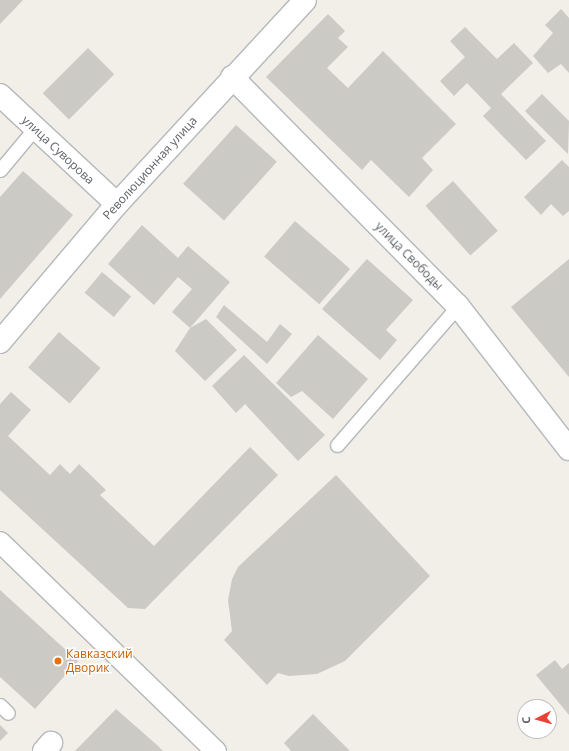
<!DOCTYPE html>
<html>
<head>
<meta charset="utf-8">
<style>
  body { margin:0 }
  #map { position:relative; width:569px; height:751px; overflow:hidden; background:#f1efe8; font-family:"Open Sans",sans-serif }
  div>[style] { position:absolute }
  .building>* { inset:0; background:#cccac5; transform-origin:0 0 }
  .roads { filter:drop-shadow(1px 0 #b5b8bc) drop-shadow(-1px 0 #b5b8bc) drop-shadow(0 1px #b5b8bc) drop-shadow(0 -1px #b5b8bc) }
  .service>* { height:13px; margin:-6.5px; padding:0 6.5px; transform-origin:6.5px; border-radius:6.5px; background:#fff }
  .pedestrian>* { height:20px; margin:-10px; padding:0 10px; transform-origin:10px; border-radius:10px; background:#fff }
  .minor>* { height:22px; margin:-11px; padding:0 11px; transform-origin:11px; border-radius:11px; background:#fff }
  .dots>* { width:11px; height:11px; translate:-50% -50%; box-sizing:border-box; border:2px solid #fff; border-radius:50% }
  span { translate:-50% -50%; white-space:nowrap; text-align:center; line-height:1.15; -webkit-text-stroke:3px #fff; paint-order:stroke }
  .street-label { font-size:12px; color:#5f6368 }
  .food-label { font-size:12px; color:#c56008 }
  .left { translate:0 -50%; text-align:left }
  .north { position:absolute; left:517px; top:699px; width:40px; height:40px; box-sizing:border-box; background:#fff; border:1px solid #bfc1c3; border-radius:50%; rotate:264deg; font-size:11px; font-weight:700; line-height:16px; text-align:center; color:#5f6368 }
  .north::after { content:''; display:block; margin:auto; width:14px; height:18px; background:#ea4335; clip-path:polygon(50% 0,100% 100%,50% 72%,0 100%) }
</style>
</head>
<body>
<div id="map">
  <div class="building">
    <i style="clip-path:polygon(0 0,23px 0,0 24px)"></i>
    <i style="clip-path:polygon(561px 9px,569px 18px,569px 73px,561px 64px,548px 73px,533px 56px,553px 33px,545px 25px)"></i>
    <i style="clip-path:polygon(328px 14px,345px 31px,338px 38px,348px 47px,327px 68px,348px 88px,383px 51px,456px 124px,422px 158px,433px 170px,409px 197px,371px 160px,362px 170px,266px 77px)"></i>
    <i style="clip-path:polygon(465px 27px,497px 59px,514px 43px,533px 63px,501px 94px,546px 141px,526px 160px,483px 116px,491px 108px,467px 83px,454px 96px,440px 81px,465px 57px,450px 41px)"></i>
    <i style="left:88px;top:48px;width:37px;height:64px;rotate:45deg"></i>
    <i style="clip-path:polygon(542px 94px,569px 121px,568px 154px,525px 111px)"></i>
    <i style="left:236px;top:125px;width:55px;height:79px;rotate:42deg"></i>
    <i style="clip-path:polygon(562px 160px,569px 167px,569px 211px,563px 216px,551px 204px,541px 215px,524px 197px)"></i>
    <i style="clip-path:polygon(23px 171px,73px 215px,0 299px,0 197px)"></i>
    <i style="left:453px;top:181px;width:67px;height:37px;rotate:48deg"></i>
    <i style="left:295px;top:221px;width:73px;height:47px;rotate:41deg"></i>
    <i style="clip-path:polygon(142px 225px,178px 258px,188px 246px,230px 282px,190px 328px,172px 312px,192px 289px,178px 277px,154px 305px,108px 264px)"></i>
    <i style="clip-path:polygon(367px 259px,413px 300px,386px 330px,397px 340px,380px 360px,322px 309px)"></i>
    <i style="clip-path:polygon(569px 259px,569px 377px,511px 307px)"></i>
    <i style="left:102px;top:272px;width:38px;height:27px;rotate:40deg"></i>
    <i style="clip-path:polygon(224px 305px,267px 342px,280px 324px,292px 334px,267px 364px,216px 317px)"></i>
    <i style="clip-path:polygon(206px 319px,237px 350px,205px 381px,175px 351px,190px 328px)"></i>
    <i style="left:59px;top:332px;width:55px;height:47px;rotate:41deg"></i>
    <i style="clip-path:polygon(318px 335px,368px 379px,333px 419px,302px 391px,291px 397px,276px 383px)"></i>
    <i style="clip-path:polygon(244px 355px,325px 435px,298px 461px,245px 404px,236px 413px,212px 386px)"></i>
    <i style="clip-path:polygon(11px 392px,31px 410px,8px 436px,50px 475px,60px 464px,70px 474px,79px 464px,106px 490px,100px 495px,154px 546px,250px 447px,278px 475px,145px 609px,128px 608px,0 490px,0 404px)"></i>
    <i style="clip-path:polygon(336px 475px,430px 576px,345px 661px,317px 674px,289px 676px,278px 673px,267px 685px,224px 640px,232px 631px,228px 600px,232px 579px,238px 567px)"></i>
    <i style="clip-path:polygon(0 590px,78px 661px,35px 709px,0 677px)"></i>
    <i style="clip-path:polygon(555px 660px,562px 669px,569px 663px,569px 715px,536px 675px)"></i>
    <i style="clip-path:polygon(116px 709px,157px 745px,163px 751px,75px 751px)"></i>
    <i style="clip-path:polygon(313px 714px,350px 751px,291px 751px,284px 743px)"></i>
    <i style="clip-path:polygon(0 725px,8px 733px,0 741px)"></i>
  </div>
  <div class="roads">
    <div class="service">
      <i style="left:0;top:170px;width:55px;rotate:-50.2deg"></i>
      <i style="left:337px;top:445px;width:184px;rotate:-49deg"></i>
      <i style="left:0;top:705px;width:11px;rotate:45deg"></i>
    </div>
    <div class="pedestrian">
      <i style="left:0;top:542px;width:301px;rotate:44.1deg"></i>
    </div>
    <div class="minor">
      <i style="left:232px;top:77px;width:322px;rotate:45.4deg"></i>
      <i style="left:458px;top:306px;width:181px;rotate:52.2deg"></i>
      <i style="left:0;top:95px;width:160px;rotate:43deg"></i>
      <i style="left:0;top:342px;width:181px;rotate:-49.7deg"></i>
      <i style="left:117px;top:204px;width:277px;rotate:-47.3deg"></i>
      <i style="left:44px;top:751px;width:11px;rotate:-49deg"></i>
    </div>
  </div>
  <div class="dots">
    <i style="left:58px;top:661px;background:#e8710a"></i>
  </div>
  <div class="street-label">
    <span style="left:58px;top:150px;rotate:43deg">улица Суворова</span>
    <span style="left:150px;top:168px;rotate:-48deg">Революционная улица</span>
    <span style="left:409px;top:256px;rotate:45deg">улица Свободы</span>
  </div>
  <div class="food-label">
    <span class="left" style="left:66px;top:661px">Кавказский<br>Дворик</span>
  </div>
  <div class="north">С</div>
</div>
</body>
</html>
